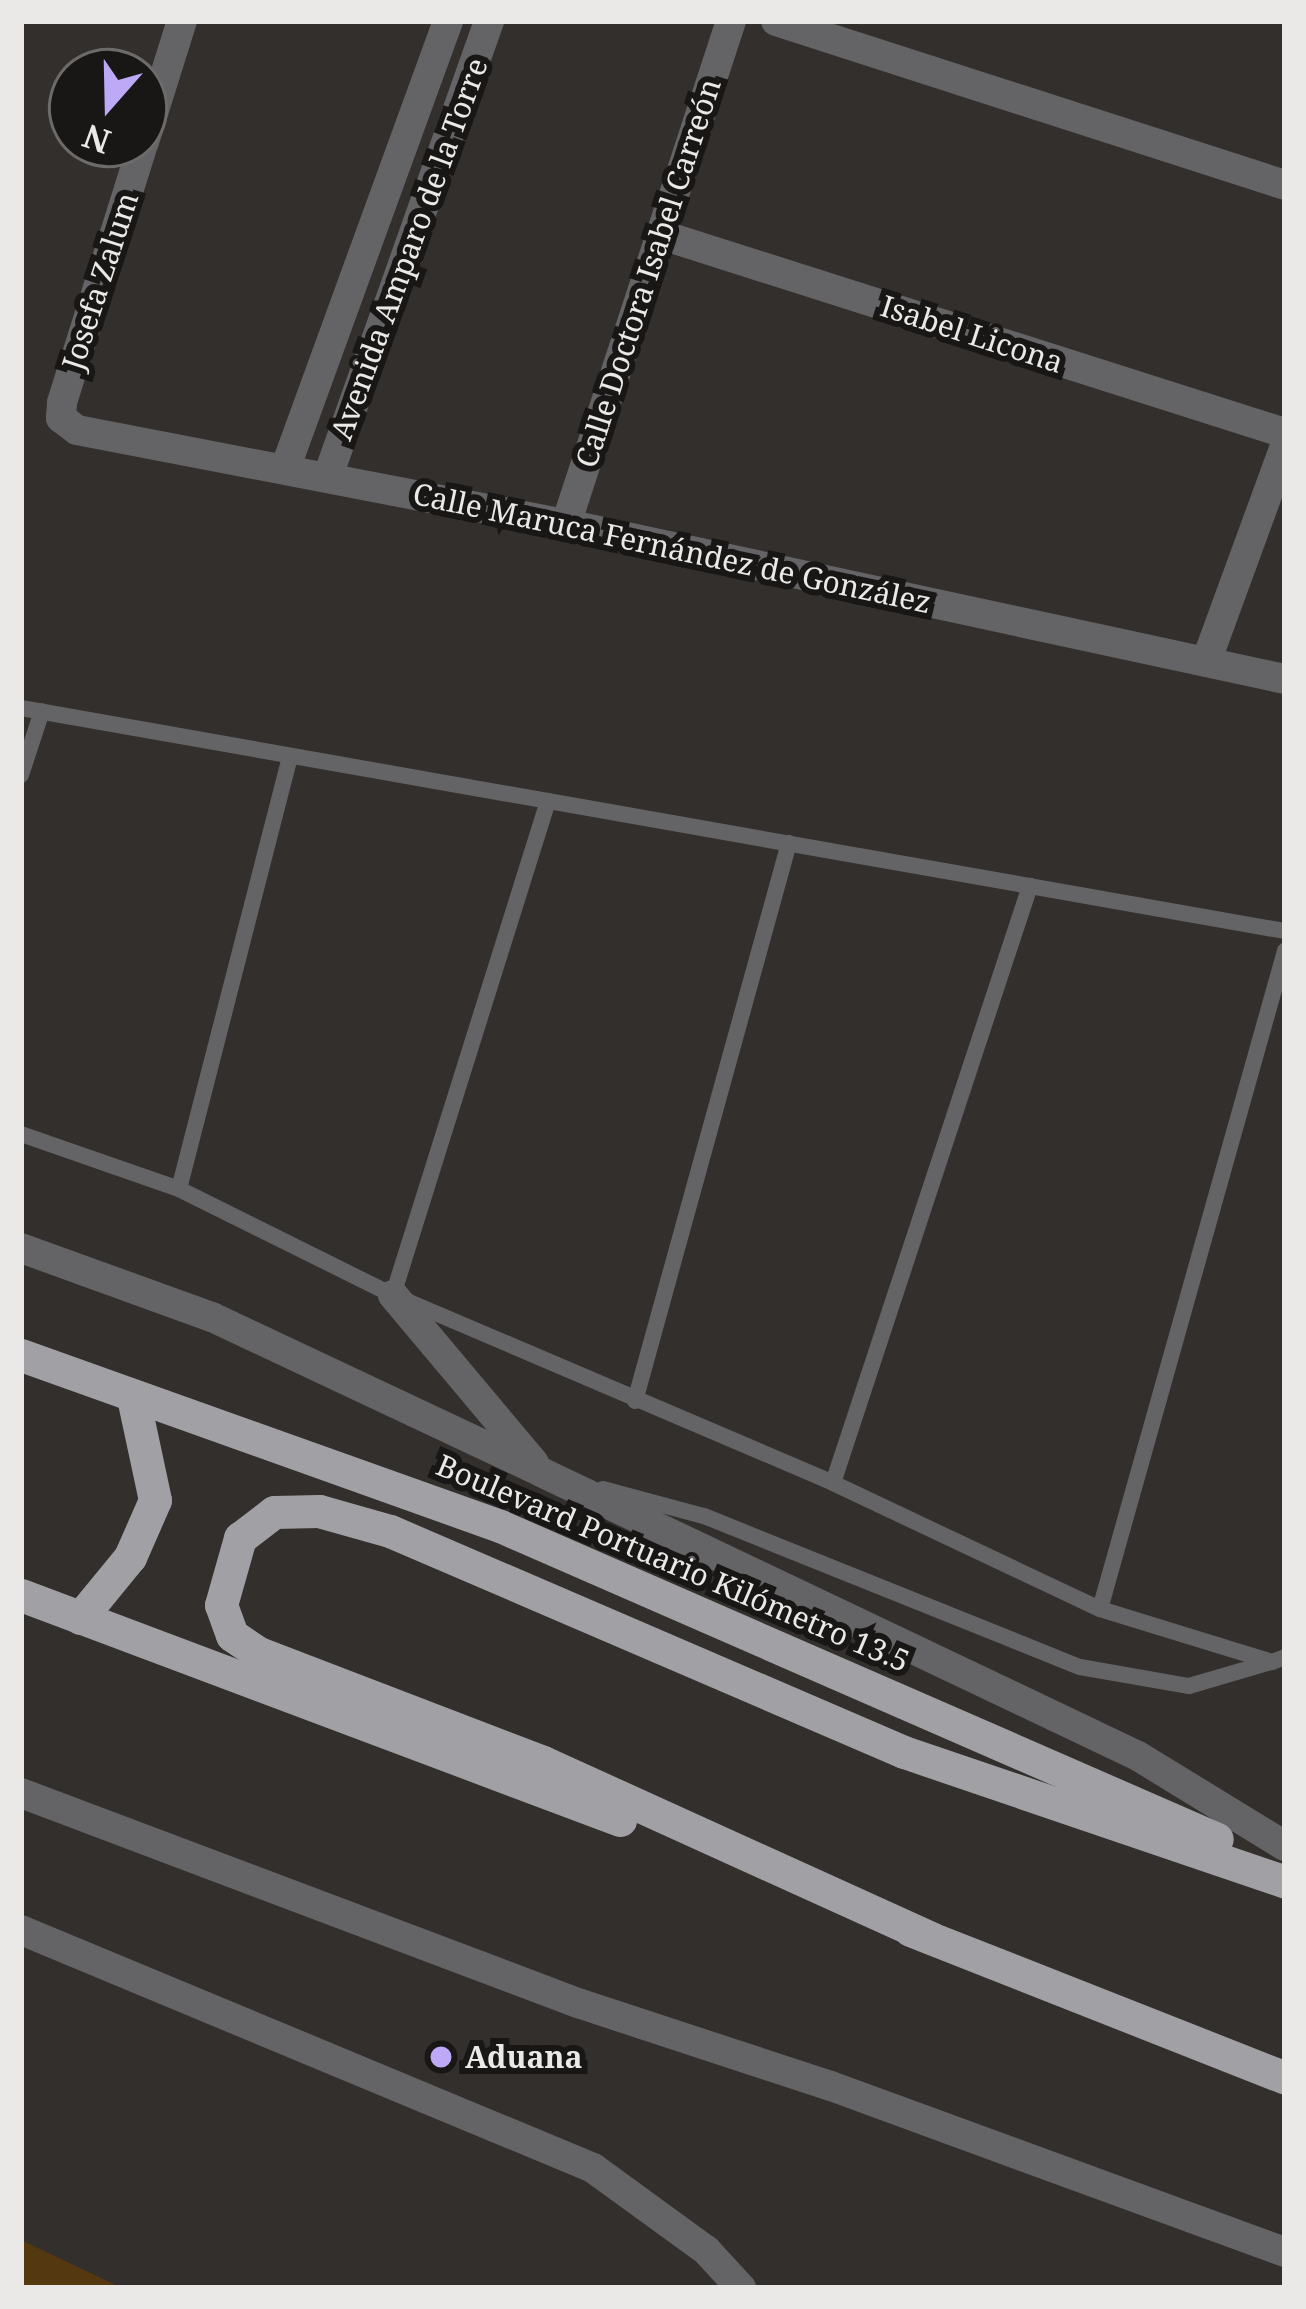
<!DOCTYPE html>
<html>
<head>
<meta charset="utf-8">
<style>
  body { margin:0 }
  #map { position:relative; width:1306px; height:2309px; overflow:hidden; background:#322f2c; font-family:"Noto Serif",serif }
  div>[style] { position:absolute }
  .green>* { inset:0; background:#543910 }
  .service>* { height:16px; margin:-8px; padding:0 8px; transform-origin:8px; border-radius:8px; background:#646365 }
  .minor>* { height:30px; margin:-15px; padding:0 15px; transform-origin:15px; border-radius:15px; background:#646365 }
  .tertiary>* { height:30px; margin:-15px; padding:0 15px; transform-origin:15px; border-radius:15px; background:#646365 }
  .trunk>* { height:33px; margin:-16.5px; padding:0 16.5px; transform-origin:16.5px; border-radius:16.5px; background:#a1a0a4 }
  .dots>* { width:33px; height:33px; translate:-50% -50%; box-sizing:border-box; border:6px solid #191716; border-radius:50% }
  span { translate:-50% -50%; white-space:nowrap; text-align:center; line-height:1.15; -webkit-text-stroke:12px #191716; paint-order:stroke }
  .street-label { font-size:30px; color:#eae9e7 }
  .poi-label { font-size:30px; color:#eae9e7; font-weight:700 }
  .left { translate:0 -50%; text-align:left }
  .frame { position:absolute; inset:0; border:24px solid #eae9e7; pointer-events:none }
  .north { position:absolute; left:48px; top:48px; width:120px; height:120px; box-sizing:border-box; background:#191716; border:3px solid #6d6b6a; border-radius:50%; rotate:200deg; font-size:33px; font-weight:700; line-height:48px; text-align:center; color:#eae9e7 }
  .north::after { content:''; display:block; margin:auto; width:42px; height:54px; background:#bda9f5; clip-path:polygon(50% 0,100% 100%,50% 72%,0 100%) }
</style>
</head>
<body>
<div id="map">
  <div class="green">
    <i style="clip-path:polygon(21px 2240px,122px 2288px,21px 2288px)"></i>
  </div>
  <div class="service">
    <i style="left:21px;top:708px;width:1284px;rotate:10.01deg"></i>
    <i style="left:21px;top:775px;width:67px;rotate:-71.8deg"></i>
    <i style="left:21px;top:1134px;width:167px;rotate:19.2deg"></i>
    <i style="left:179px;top:1189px;width:239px;rotate:26.4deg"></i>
    <i style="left:393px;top:1295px;width:478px;rotate:23.1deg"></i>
    <i style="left:833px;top:1483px;width:295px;rotate:25.3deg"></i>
    <i style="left:1100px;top:1609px;width:180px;rotate:17.1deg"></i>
    <i style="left:1272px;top:1662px;width:14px;rotate:-21deg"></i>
    <i style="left:179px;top:1189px;width:447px;rotate:-75.6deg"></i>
    <i style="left:393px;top:1295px;width:518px;rotate:-72.58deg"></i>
    <i style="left:635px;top:1401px;width:579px;rotate:-74.57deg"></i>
    <i style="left:833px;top:1483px;width:629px;rotate:-71.74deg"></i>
    <i style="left:603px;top:1489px;width:105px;rotate:15deg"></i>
    <i style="left:704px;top:1516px;width:405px;rotate:21.9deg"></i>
    <i style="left:1080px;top:1667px;width:111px;rotate:9.9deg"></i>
    <i style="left:1189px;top:1686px;width:85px;rotate:-16.3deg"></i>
    <i style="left:1100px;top:1609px;width:684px;rotate:-74.3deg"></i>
  </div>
  <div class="minor">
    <i style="left:144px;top:142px;width:127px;rotate:-72.6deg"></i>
    <i style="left:143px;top:144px;width:271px;rotate:107.4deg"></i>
    <i style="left:62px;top:403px;width:15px;rotate:94deg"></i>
    <i style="left:61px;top:418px;width:20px;rotate:37deg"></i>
    <i style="left:77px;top:430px;width:498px;rotate:10.9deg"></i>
    <i style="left:566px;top:524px;width:736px;rotate:12.17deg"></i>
    <i style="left:659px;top:234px;width:657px;rotate:17.64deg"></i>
    <i style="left:285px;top:469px;width:477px;rotate:-70deg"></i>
    <i style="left:328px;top:476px;width:483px;rotate:-70.5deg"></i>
    <i style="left:566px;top:524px;width:529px;rotate:-71.84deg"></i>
    <i style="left:1206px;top:662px;width:230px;rotate:-69.9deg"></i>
  </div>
  <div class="tertiary">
    <i style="left:776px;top:21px;width:535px;rotate:17.86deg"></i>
    <i style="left:21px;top:1248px;width:203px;rotate:19.9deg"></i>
    <i style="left:212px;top:1317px;width:364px;rotate:25.2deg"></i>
    <i style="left:541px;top:1472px;width:661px;rotate:25.44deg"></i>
    <i style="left:1138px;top:1756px;width:172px;rotate:31.5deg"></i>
    <i style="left:393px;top:1295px;width:219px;rotate:50deg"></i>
    <i style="left:21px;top:1793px;width:595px;rotate:20.66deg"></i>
    <i style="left:578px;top:2003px;width:266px;rotate:18.2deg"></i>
    <i style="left:831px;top:2086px;width:483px;rotate:20.1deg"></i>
    <i style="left:21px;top:1930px;width:620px;rotate:22.59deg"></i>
    <i style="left:593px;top:2168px;width:140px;rotate:36deg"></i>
    <i style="left:706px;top:2250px;width:52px;rotate:47.4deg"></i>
  </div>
  <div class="trunk">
    <i style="left:21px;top:1355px;width:509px;rotate:19.65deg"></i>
    <i style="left:500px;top:1526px;width:782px;rotate:23.58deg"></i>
    <i style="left:21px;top:1595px;width:640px;rotate:20.59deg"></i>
    <i style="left:80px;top:1618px;width:79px;rotate:-50.7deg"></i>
    <i style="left:130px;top:1557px;width:62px;rotate:-66.3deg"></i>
    <i style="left:155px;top:1500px;width:105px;rotate:-102.1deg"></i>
    <i style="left:910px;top:1930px;width:403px;rotate:21.5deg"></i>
    <i style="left:931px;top:1938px;width:426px;rotate:-155.6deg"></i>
    <i style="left:543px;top:1762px;width:306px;rotate:-159deg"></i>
    <i style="left:257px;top:1652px;width:30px;rotate:-146deg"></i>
    <i style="left:232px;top:1635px;width:32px;rotate:-110deg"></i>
    <i style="left:221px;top:1605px;width:70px;rotate:-74.2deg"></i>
    <i style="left:240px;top:1538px;width:43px;rotate:-37.4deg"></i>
    <i style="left:274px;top:1512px;width:45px;rotate:-1.3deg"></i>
    <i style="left:319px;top:1511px;width:74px;rotate:15.7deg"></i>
    <i style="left:390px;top:1531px;width:559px;rotate:23.27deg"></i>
    <i style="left:904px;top:1752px;width:403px;rotate:18.8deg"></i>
  </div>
  <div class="dots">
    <i style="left:441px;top:2057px;background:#bda9f5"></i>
  </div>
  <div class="street-label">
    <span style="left:409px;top:249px;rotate:-70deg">Avenida Amparo de la Torre</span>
    <span style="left:648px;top:273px;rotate:-72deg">Calle Doctora Isabel Carreón</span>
    <span style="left:100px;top:281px;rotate:-72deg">Josefa Zalum</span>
    <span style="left:972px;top:334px;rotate:18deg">Isabel Licona</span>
    <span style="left:672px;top:548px;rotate:12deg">Calle Maruca Fernández de González</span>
    <span style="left:673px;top:1563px;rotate:23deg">Boulevard Portuario Kilómetro 13.5</span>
  </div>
  <div class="poi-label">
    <span class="left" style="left:465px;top:2057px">Aduana</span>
  </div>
  <div class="frame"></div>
  <div class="north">N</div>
</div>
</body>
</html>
